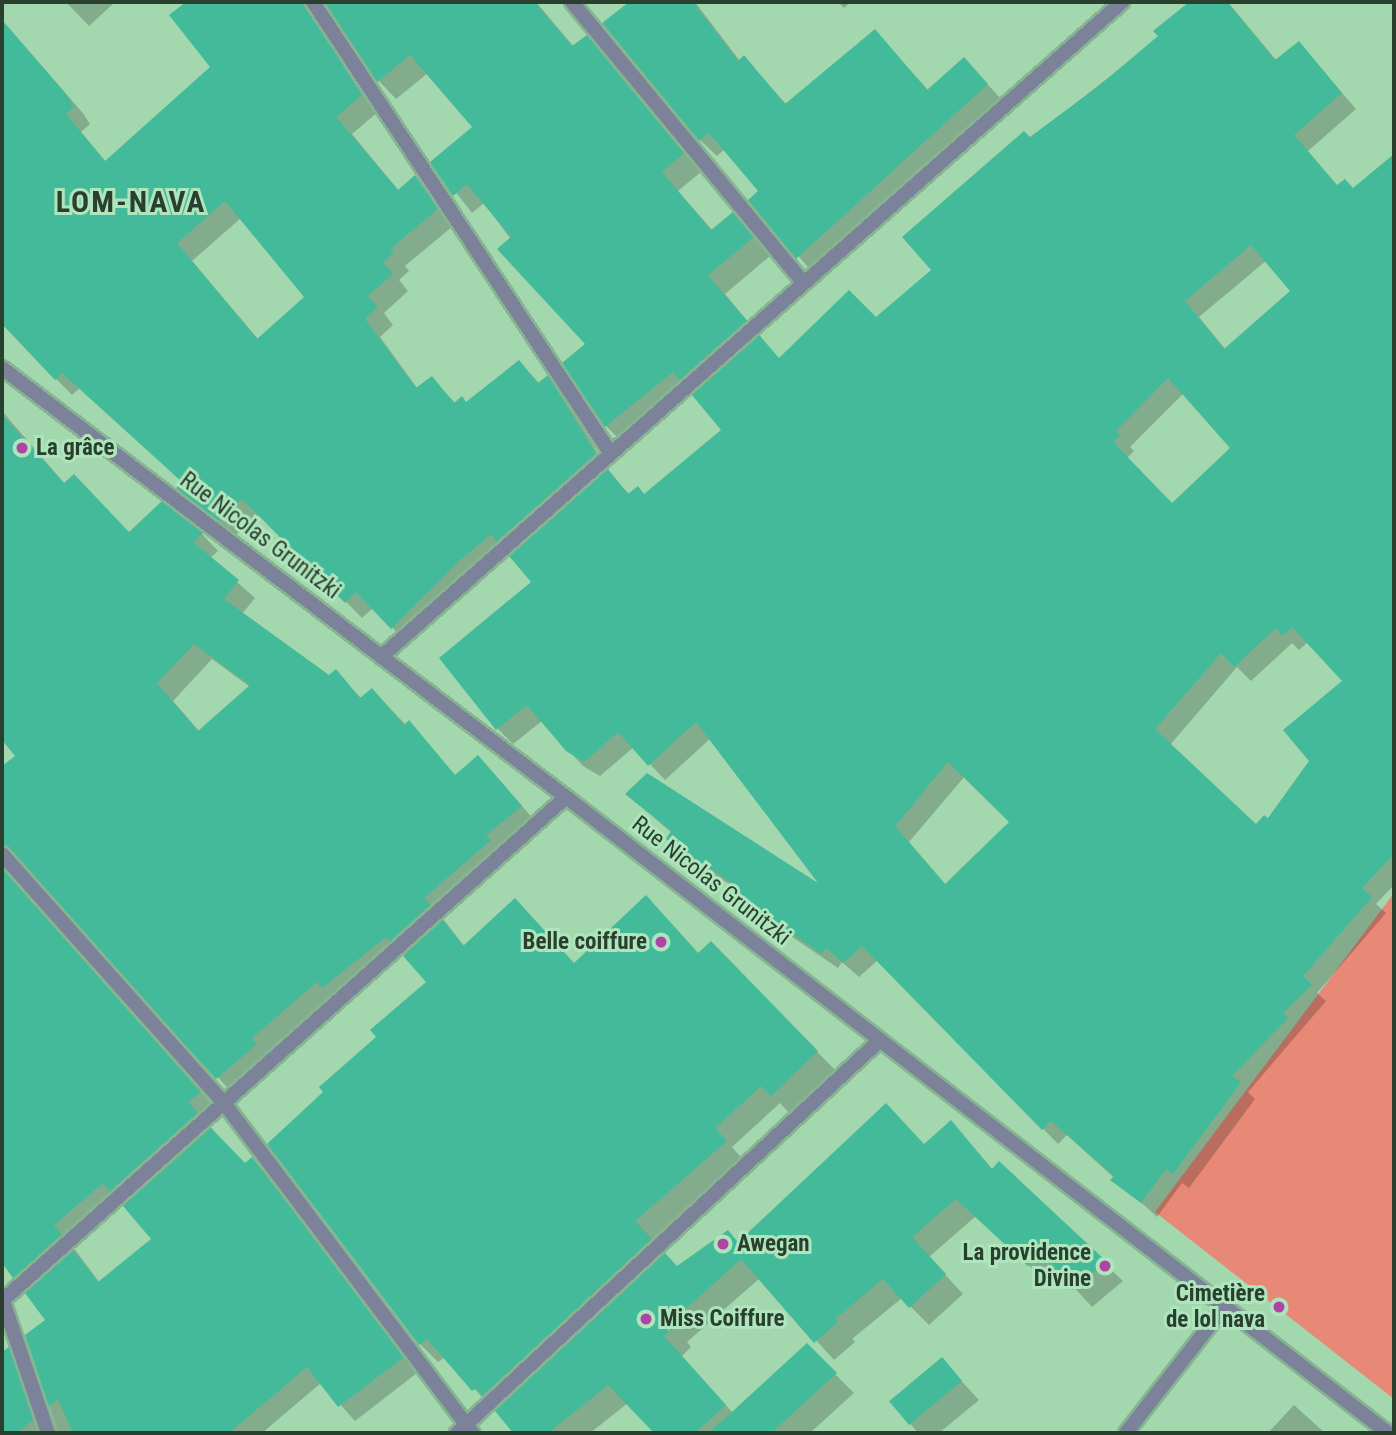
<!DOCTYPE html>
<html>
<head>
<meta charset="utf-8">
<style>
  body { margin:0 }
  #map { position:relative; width:1396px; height:1435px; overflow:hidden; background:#a3d8af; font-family:"Roboto Condensed",sans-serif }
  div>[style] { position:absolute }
  .green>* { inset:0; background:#e88977 }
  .shadow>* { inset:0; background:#0003 }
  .building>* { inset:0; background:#43ba99; transform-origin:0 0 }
  .roads { filter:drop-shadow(2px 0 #86b490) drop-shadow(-2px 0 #86b490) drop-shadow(0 2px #86b490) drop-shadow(0 -2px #86b490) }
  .minor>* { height:14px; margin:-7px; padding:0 7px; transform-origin:7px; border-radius:7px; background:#7b8299 }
  .dots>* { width:19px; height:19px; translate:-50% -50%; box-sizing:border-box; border:4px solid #afe5bc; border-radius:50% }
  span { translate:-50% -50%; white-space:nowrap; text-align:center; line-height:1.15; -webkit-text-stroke:6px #afe5bc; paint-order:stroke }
  .poi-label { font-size:23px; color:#2a402f; font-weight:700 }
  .left { translate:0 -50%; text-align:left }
  .right { translate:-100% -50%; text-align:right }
  .street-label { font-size:23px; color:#2a402f }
  .district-label { font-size:30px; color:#2a402f; font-weight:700; letter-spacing:2px }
  .frame { position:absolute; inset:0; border:4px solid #2a402f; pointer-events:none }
</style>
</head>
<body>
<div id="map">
  <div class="green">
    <i style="clip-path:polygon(1394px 893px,1394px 1399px,1155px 1212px)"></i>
  </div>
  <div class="shadow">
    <i style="clip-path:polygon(66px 2px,115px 2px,89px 26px)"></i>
    <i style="clip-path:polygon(evenodd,189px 2px,293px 2px,327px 35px,378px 112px,352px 134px,399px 191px,415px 177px,453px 226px,405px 266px,409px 271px,399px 280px,408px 291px,384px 313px,393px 325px,380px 337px,418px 389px,432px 378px,456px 404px,467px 404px,519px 362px,540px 384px,547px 378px,564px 394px,609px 473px,630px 495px,645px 496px,723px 430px,692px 389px,624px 444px,606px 426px,565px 363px,588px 344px,484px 203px,472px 213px,433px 163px,474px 127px,428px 73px,396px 99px,379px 81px,329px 2px,536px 2px,574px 47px,586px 37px,701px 172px,678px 191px,713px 231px,733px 214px,770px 256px,725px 294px,780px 360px,876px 320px,933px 270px,1030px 139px,1160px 37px,1156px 31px,1192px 2px,1228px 2px,1277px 61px,1299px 43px,1356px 109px,1308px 151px,1338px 187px,1354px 190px,1379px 169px,1394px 185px,1394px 885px,1376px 904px,1386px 913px,1317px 993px,1326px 1001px,1248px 1092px,1255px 1099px,1189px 1188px,1182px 1183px,1157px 1217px,1067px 1135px,1058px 1144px,878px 960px,859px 977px,842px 962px,838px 968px,745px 905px,729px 890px,732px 886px,683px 855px,668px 839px,672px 833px,627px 794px,825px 890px,711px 738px,665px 780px,634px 747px,600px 776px,583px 766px,542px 721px,513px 744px,498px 729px,442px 658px,533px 582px,508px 550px,408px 644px,373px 608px,362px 618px,260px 514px,235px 536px,195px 505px,178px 488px,184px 483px,80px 388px,72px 395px,2px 324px,2px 20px,82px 112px,90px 124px,81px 132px,106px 162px,212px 67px,172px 16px,189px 2px,241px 218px,306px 297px,259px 340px,192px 261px,241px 218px,189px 2px,1267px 260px,1292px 291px,1226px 350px,1199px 317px,1267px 260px,189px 2px,1184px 393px,1232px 448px,1172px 505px,1127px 458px,1134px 451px,1130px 447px,1184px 393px,189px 2px,1308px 642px,1344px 681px,1311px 761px,1268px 821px,1256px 826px,1170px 745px,1237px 667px,1251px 681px,1292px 643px,1299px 650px,1308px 642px,189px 2px,965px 776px,1012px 822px,946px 885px,909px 842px,965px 776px)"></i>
    <i style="clip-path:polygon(632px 2px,695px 2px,740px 61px,744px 58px,787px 105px,875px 31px,929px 91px,980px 76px,1003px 101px,814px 274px,750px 200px,760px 191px,725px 149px,717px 156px,700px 140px,604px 23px)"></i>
    <i style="clip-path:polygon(838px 2px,851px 2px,844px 8px)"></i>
    <i style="clip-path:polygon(evenodd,2px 411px,65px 484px,130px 534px,162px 504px,202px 534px,218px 551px,210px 558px,255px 598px,242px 614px,329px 677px,336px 672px,362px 699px,372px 690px,456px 776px,478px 757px,494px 774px,537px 823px,440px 915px,465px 947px,575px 964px,646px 897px,699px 954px,711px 943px,835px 1070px,790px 1114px,780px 1103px,732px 1147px,744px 1161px,652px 1240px,677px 1268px,739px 1244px,925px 1146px,951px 1123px,993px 1170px,999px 1164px,1123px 1281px,1092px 1307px,1059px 1271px,1048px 1283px,976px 1216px,929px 1257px,963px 1294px,929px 1325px,902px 1298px,852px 1339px,855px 1342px,834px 1360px,760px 1278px,687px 1342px,691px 1347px,682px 1356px,733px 1413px,807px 1346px,854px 1393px,810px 1433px,656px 1433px,628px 1403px,590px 1433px,515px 1433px,499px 1410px,492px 1408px,445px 1357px,438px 1362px,420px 1344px,325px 1092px,429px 982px,406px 955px,403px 953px,340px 1003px,234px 1095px,26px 864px,11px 863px,11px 879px,216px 1109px,204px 1120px,245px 1166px,252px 1159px,267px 1174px,417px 1373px,355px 1421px,321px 1383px,262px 1433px,58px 1433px,27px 1336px,47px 1320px,2px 1257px,2px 835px,19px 820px,2px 799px,2px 769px,18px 756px,2px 737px,2px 411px,212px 659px,250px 687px,200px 732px,173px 701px,212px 659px,2px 411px,120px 1199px,153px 1240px,100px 1283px,70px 1243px,120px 1199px)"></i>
    <i style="clip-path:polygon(8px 1350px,23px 1364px,47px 1433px,2px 1433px,2px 1355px)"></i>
    <i style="clip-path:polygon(942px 1360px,979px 1400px,939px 1433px,918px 1433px,892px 1402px)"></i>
    <i style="clip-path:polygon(1294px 1405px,1325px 1433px,1268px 1433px)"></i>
  </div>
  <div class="building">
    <i style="clip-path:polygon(evenodd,186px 2px,303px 2px,362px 95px,336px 117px,398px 190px,415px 175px,438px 209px,390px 249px,394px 253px,383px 262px,393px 274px,368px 296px,378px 307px,365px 319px,416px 388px,432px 376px,454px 403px,462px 396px,466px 402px,519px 360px,538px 383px,548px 375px,596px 454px,497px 542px,491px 534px,460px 560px,391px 629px,356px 592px,345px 603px,242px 499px,218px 520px,176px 488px,182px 482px,62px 373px,55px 380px,2px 324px,2px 20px,65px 93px,74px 107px,66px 114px,105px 161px,210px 67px,169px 15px,186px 2px,225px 201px,304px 297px,257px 339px,177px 243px,225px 201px)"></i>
    <i style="clip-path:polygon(324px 2px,535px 2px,572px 46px,587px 35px,684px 153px,662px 172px,711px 230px,733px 212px,754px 237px,708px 275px,747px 321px,680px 380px,673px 372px,605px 427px,562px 363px,585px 344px,497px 249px,511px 237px,467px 184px,453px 196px,430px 162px,472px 127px,410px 55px,377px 82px)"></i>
    <i style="clip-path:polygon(629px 2px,693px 2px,738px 61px,744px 55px,785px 104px,875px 29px,927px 90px,964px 57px,988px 84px,796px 259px,748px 200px,758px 191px,709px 133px,699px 141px,602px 23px)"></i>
    <i style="clip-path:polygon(evenodd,1189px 2px,1227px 2px,1275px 60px,1299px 41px,1342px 93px,1294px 135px,1337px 185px,1345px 179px,1353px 188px,1394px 154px,1394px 854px,1362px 888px,1372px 897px,1303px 976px,1312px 985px,1283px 1013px,1288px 1018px,1232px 1076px,1241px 1082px,1173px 1174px,1166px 1169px,1141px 1203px,1110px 1180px,1114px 1176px,1051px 1121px,1042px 1130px,862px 946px,843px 963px,826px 948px,822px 954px,727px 890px,732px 883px,666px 839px,671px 831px,625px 794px,647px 773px,818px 883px,696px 722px,648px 766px,618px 732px,584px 762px,566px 751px,527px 705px,496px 730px,439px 658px,531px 582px,509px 556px,608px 469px,628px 494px,638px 486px,644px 494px,721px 430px,692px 395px,759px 335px,779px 358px,849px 290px,876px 317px,931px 270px,902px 237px,1024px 131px,1030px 137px,1100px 85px,1158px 36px,1153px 31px,1189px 2px,1251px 245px,1290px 291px,1224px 349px,1185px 301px,1251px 245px,1189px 2px,1168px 378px,1230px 448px,1172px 503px,1113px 442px,1120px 435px,1116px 431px,1168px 378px,1189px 2px,1292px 627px,1342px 681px,1283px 730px,1309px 761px,1268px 818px,1264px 815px,1256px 824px,1155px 729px,1221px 653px,1234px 667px,1276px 628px,1282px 636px,1292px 627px,1189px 2px,948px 762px,1009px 822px,945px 884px,895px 826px,948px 762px)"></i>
    <i style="clip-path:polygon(evenodd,2px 415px,64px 483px,74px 474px,129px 532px,162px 501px,203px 533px,193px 542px,239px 580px,224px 599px,329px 675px,336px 669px,360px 698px,372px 688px,404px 725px,409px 720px,455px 775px,478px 755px,522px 806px,486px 835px,491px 840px,424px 898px,431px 905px,390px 942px,386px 937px,322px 988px,317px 982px,252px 1038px,257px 1044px,216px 1079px,2px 845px,2px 766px,15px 756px,2px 740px,2px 415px,194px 644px,250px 685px,198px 731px,157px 683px,194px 644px)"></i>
    <i style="clip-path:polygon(2px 868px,201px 1092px,188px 1102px,198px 1113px,110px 1191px,103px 1183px,54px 1225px,62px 1235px,13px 1278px,2px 1263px)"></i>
    <i style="clip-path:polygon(646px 895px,698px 953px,711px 941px,818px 1051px,771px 1096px,761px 1086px,715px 1128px,727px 1141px,635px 1221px,652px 1239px,483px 1396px,476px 1388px,472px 1391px,427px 1339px,419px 1345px,267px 1144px,323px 1092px,319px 1087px,376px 1037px,370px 1030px,426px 982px,403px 956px,443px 920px,463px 946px,515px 898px,574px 963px)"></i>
    <i style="clip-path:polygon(886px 1103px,924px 1144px,951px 1120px,992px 1169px,999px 1161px,1106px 1261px,1072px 1290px,1041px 1251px,1028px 1266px,956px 1199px,912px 1237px,946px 1274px,909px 1308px,883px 1279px,835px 1319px,838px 1322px,814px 1343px,741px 1259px,670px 1323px,674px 1328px,664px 1336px,726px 1405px,695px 1433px,654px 1433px,608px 1385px,548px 1433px,513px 1433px,495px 1411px,665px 1253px,677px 1266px,728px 1230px,738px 1242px)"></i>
    <i style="clip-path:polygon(211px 1128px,245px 1163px,252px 1157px,404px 1357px,338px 1407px,307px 1367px,229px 1433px,73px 1433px,58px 1399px,49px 1407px,25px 1335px,45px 1320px,25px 1293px,73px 1250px,98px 1282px,151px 1239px,123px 1206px)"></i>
    <i style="clip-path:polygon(807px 1343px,837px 1373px,771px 1433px,709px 1433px)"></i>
    <i style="clip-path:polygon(9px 1347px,33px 1420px,18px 1433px,2px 1433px,2px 1352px)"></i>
    <i style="left:942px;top:1357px;width:31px;height:69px;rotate:50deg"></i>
  </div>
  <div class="roads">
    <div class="minor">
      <i style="left:313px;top:2px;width:541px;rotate:56.6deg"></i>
      <i style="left:572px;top:2px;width:364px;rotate:50.5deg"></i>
      <i style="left:2px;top:368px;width:709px;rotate:37.26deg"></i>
      <i style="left:566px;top:797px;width:1039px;rotate:37.73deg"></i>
      <i style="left:381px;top:657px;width:989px;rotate:-41.47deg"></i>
      <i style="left:2px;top:854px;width:334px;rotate:48.3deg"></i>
      <i style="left:224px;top:1103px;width:413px;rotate:53deg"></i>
      <i style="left:2px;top:1298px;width:143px;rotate:71.2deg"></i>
      <i style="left:2px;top:1301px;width:756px;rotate:-41.78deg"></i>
      <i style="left:457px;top:1433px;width:577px;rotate:-42.89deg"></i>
      <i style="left:1126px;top:1433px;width:161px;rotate:-52.1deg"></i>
    </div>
  </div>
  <div class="dots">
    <i style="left:22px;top:448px;background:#ae44a5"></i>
    <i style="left:661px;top:942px;background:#ae44a5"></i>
    <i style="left:723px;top:1244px;background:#ae44a5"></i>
    <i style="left:1105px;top:1266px;background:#ae44a5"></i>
    <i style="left:1279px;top:1307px;background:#ae44a5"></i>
    <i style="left:646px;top:1319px;background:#ae44a5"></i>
  </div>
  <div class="poi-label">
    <span class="left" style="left:36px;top:448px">La grâce</span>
    <span class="right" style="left:647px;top:942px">Belle coiffure</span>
    <span class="left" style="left:737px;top:1244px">Awegan</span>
    <span class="right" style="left:1091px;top:1266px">La providence<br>Divine</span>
    <span class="right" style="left:1265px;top:1307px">Cimetière<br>de lol nava</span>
    <span class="left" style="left:660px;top:1319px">Miss Coiffure</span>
  </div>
  <div class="street-label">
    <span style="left:260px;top:536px;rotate:37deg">Rue Nicolas Grunitzki</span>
    <span style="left:711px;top:881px;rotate:38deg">Rue Nicolas Grunitzki</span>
  </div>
  <div class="district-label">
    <span style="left:131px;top:202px">LOM-NAVA</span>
  </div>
  <div class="frame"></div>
</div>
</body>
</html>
